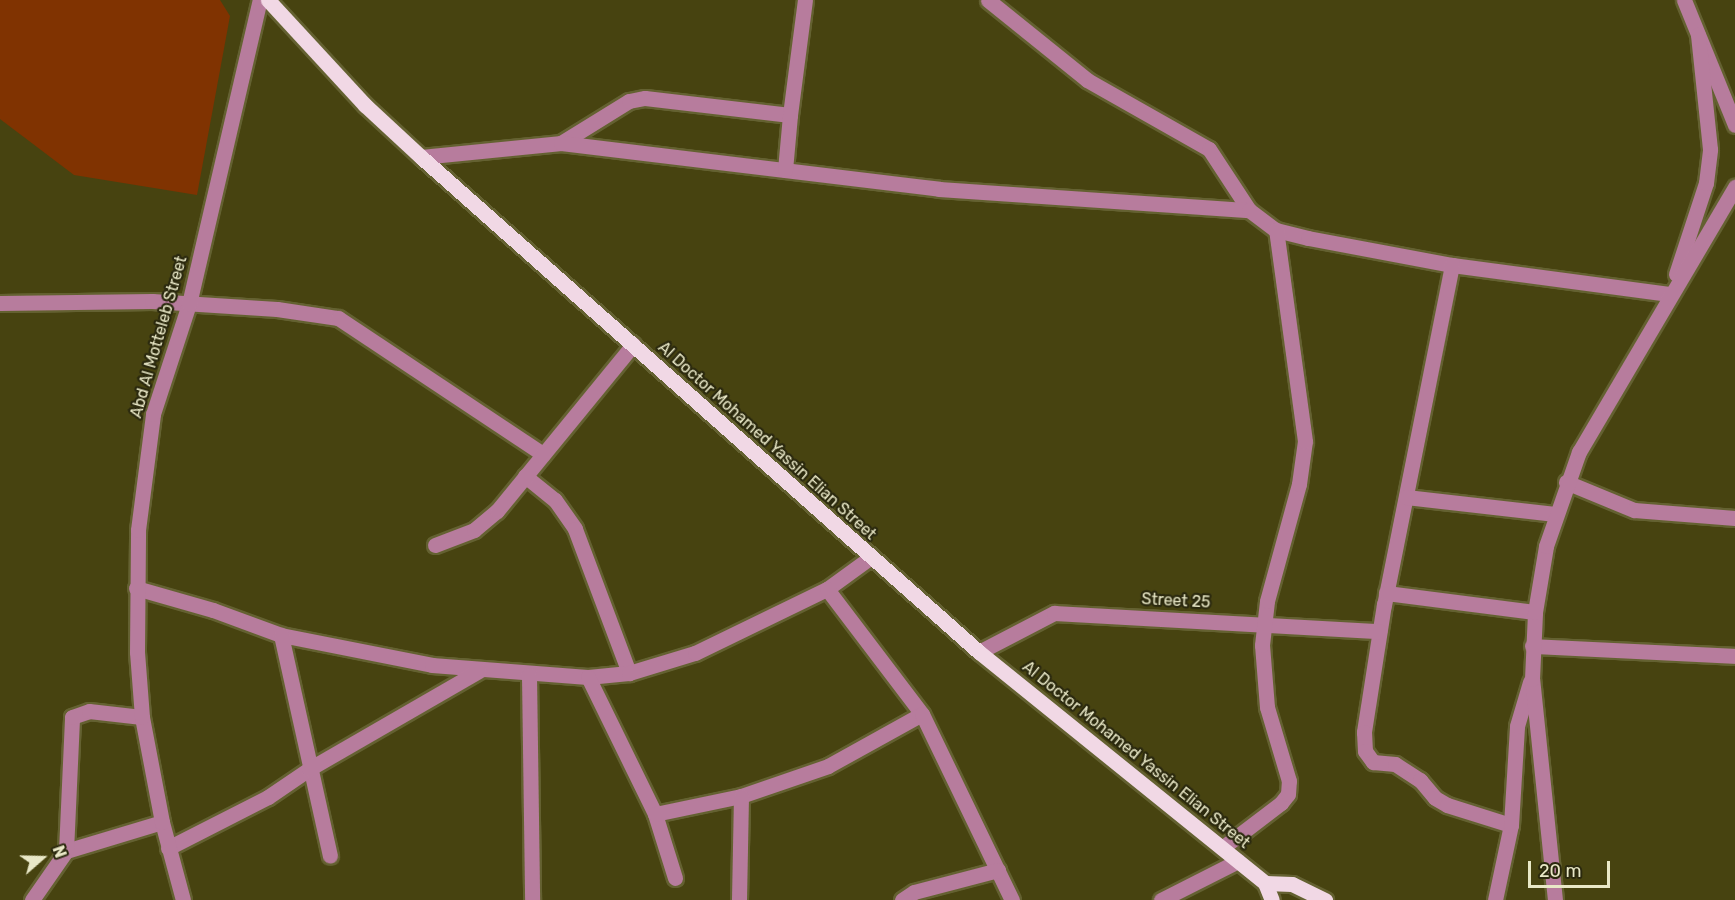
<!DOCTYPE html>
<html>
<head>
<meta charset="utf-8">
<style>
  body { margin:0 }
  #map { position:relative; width:1735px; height:900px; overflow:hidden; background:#474310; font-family:Rubik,sans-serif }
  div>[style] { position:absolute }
  .green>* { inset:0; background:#803301 }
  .roads { filter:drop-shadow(2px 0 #646131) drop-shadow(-2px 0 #646131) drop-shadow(0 2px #646131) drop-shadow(0 -2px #646131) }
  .minor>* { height:15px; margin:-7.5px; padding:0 7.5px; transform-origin:7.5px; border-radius:7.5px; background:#b77c9d }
  .major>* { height:15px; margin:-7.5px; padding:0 7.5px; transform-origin:7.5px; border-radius:7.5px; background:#f1d8e5 }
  span { translate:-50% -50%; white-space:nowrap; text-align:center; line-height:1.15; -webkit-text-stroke:4.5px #2b290e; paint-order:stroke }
  .street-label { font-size:16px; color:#e9e8c7 }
  .north { position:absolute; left:12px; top:828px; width:60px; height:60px; -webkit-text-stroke:4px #2b290e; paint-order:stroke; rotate:70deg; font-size:16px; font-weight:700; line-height:24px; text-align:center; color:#e9e8c7 }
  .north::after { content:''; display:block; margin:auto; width:21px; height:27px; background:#e9e8c7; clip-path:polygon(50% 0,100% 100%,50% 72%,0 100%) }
  .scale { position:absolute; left:1528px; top:861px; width:82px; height:27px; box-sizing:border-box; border:3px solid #e9e8c7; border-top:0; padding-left:8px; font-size:18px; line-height:21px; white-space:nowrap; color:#e9e8c7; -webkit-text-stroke:4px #2b290e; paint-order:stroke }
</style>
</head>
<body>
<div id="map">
  <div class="green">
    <i style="clip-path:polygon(0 0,220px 0,230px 16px,197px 195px,74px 175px,0 119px)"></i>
  </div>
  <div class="roads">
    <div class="minor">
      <i style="left:988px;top:0;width:127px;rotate:38.9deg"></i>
      <i style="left:1087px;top:80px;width:140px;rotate:29.5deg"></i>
      <i style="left:1209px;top:149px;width:73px;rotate:56.7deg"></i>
      <i style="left:1684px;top:0;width:135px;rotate:67.8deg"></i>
      <i style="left:561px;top:143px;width:80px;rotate:-31.7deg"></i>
      <i style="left:629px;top:101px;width:16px;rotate:-11deg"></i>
      <i style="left:645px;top:98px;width:146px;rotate:6.7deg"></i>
      <i style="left:790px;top:115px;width:116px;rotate:-82.6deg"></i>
      <i style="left:421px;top:157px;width:141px;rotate:-5.7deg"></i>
      <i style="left:561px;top:143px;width:381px;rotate:6.9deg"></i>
      <i style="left:939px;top:189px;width:311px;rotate:3.9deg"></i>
      <i style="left:1249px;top:210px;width:34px;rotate:37deg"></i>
      <i style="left:1276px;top:230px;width:33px;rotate:14deg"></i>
      <i style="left:1308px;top:238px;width:147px;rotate:10.6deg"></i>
      <i style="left:1452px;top:265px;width:219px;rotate:7.6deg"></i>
      <i style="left:785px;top:170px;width:55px;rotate:-84.8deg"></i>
      <i style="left:1452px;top:265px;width:346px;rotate:101.3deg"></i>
      <i style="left:1384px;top:604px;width:130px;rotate:98.9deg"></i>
      <i style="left:1364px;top:732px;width:19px;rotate:87deg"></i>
      <i style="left:1365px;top:751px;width:14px;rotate:54deg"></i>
      <i style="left:1373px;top:762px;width:22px;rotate:5deg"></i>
      <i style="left:1395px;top:764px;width:30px;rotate:33deg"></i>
      <i style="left:1420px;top:780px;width:23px;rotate:50deg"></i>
      <i style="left:1435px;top:798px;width:14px;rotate:30deg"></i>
      <i style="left:1447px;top:805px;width:67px;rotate:17.4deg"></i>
      <i style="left:1676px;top:274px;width:96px;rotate:-71.8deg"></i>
      <i style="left:1706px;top:183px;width:34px;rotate:-83deg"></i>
      <i style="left:1710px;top:149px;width:115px;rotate:-96deg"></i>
      <i style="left:0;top:303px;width:152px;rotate:-0.8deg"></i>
      <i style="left:152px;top:301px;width:125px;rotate:3.7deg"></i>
      <i style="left:277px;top:309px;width:62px;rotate:8.4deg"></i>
      <i style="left:338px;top:318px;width:246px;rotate:33.6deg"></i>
      <i style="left:525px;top:476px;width:38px;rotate:39deg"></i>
      <i style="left:555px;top:500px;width:35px;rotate:55deg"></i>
      <i style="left:575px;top:529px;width:154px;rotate:69.4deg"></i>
      <i style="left:1566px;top:482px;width:74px;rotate:22.4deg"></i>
      <i style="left:1634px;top:510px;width:101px;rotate:4.5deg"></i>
      <i style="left:1406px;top:497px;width:150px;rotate:6.5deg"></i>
      <i style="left:435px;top:545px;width:42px;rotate:-21deg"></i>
      <i style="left:474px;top:530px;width:30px;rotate:-40deg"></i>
      <i style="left:497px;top:511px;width:215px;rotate:-50.7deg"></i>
      <i style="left:136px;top:588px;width:80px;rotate:15.9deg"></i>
      <i style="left:213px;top:610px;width:72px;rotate:20.2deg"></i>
      <i style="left:281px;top:635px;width:154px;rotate:11.2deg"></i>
      <i style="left:432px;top:665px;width:156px;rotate:4.4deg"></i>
      <i style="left:588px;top:677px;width:41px;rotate:-5.6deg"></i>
      <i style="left:629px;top:673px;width:69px;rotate:-16.9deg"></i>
      <i style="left:695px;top:653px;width:147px;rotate:-25.9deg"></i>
      <i style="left:827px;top:589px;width:54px;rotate:-36deg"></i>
      <i style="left:827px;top:589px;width:157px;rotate:52.8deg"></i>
      <i style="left:1386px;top:593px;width:150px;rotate:7.3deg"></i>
      <i style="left:281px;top:635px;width:226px;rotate:77.5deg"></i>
      <i style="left:1532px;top:646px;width:203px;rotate:2.8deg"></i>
      <i style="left:979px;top:652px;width:85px;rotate:-27.5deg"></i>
      <i style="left:1054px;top:613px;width:326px;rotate:3.2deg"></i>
      <i style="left:529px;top:675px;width:225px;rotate:89.2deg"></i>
      <i style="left:588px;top:677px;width:153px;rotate:63.9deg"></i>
      <i style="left:655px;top:814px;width:67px;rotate:72.6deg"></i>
      <i style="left:741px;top:796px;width:92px;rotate:-19deg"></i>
      <i style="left:828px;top:766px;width:107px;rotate:-29deg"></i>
      <i style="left:922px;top:714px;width:207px;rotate:64.2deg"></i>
      <i style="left:655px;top:814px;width:88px;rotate:-11.8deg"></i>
      <i style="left:741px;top:796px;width:104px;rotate:91.1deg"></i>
      <i style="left:168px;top:848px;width:112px;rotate:-27deg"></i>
      <i style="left:268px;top:797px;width:50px;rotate:-34.3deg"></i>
      <i style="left:309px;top:769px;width:196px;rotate:-30deg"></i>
      <i style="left:1222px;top:848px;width:74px;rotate:-37.3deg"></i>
      <i style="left:1281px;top:803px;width:11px;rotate:-52deg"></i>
      <i style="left:1288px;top:794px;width:13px;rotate:-86deg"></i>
      <i style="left:1289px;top:781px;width:77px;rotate:-106.6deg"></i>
      <i style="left:1267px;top:707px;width:62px;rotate:-94.6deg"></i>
      <i style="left:1262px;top:645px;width:44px;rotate:-83.5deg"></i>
      <i style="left:1267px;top:601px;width:121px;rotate:-74.7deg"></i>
      <i style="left:1299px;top:484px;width:43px;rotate:-82.1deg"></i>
      <i style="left:1305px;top:441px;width:213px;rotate:-97.8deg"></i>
      <i style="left:66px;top:851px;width:100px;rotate:-16.8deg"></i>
      <i style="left:32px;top:900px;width:60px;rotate:-55.2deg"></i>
      <i style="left:66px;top:851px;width:134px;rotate:-87.4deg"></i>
      <i style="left:72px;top:717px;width:18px;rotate:-19deg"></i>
      <i style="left:89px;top:711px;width:53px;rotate:6.5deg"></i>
      <i style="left:183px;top:900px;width:81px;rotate:-105.1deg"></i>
      <i style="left:162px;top:822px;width:107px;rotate:-100.8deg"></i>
      <i style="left:142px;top:717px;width:65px;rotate:-94.4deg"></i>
      <i style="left:137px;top:652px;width:122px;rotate:-89.5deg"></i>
      <i style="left:138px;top:530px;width:117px;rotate:-82.6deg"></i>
      <i style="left:153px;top:414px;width:116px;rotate:-71.9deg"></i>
      <i style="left:189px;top:304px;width:312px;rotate:-76.9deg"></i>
      <i style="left:902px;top:900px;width:14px;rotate:-34deg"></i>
      <i style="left:914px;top:892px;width:87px;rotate:-14.7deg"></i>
      <i style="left:1161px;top:900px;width:86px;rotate:-26.9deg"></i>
      <i style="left:1495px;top:900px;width:77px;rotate:-78deg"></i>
      <i style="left:1511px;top:825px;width:99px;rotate:-86.5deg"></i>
      <i style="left:1517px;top:726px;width:46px;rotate:-73.5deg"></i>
      <i style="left:1555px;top:900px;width:222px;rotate:-95.9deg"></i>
      <i style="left:1532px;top:679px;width:67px;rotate:-87.4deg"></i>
      <i style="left:1535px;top:612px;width:67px;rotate:-80.5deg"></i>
      <i style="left:1546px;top:546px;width:100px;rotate:-70.7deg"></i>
      <i style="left:1579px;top:452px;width:308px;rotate:-59.5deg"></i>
    </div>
    <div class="major">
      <i style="left:268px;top:0;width:143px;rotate:47.3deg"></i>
      <i style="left:365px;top:105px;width:76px;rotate:42.9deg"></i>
      <i style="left:421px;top:157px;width:746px;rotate:41.58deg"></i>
      <i style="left:979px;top:652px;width:368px;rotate:38.9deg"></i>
      <i style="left:1265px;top:883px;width:18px;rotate:68deg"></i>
      <i style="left:1265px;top:883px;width:27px;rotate:2deg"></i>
      <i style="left:1292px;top:884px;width:37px;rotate:26deg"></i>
    </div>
  </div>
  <div class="street-label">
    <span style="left:159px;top:337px;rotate:-74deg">Abd Al Motteleb Street</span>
    <span style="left:767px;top:441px;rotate:42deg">Al Doctor Mohamed Yassin Elian Street</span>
    <span style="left:1176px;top:601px;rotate:3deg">Street 25</span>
    <span style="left:1136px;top:755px;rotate:39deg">Al Doctor Mohamed Yassin Elian Street</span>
  </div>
  <div class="north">N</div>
  <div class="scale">20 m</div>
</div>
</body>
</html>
